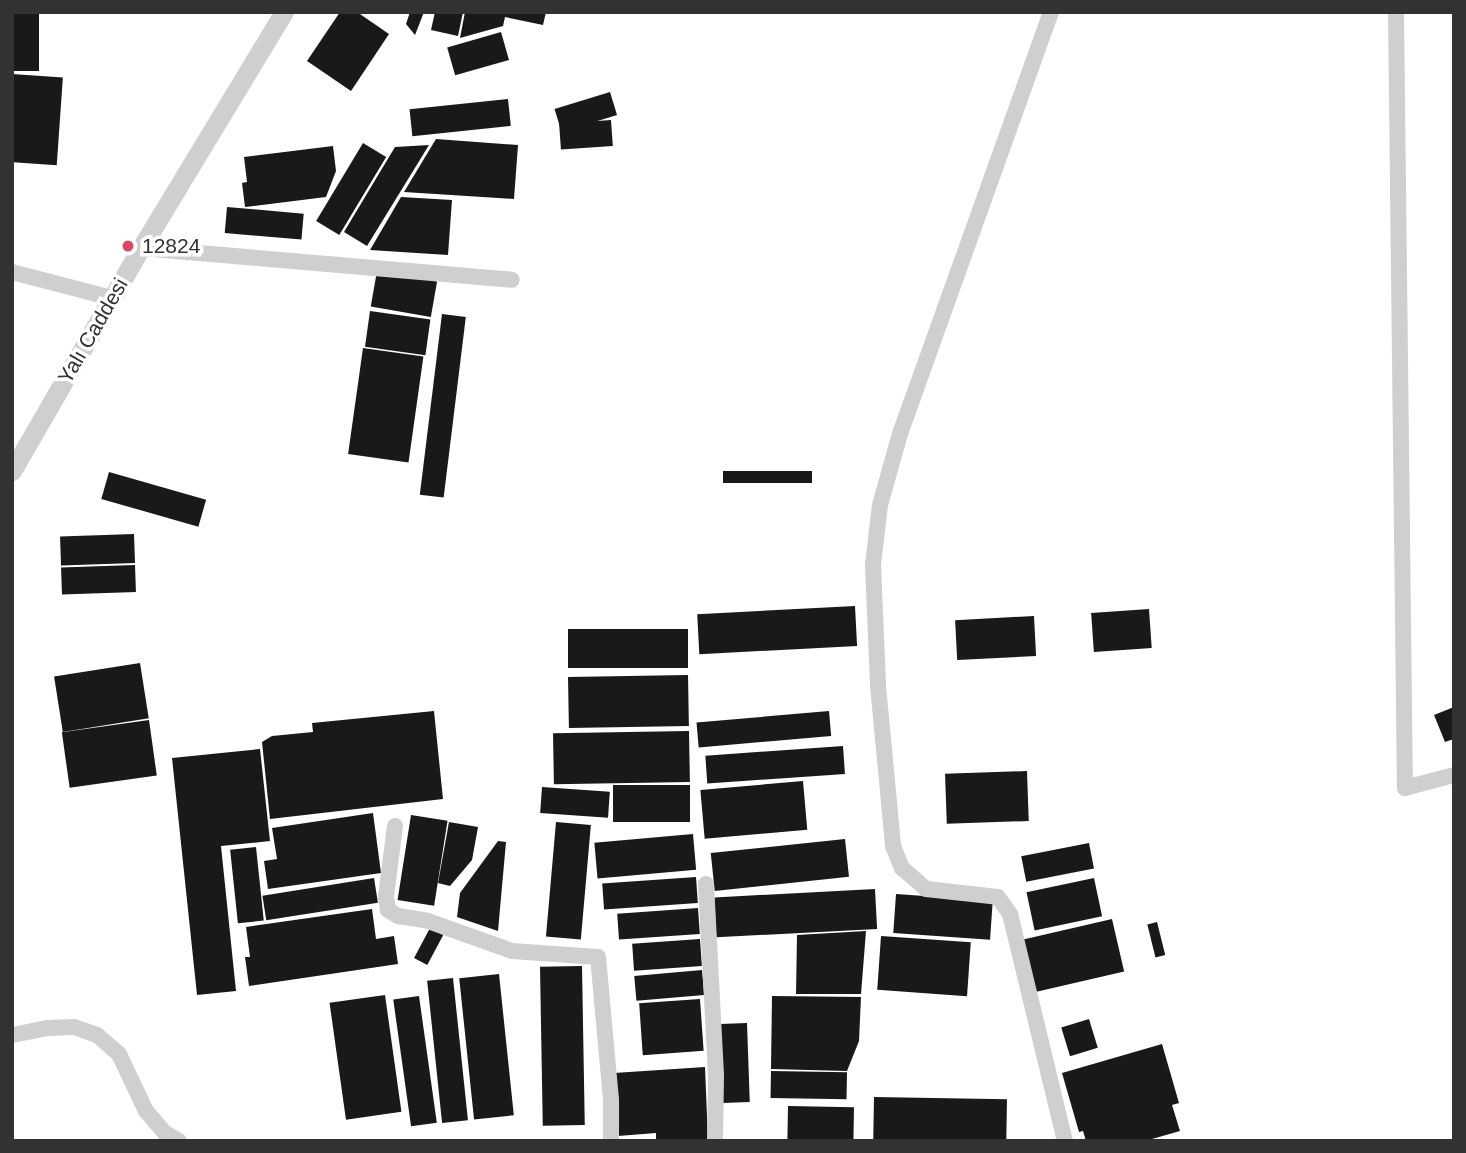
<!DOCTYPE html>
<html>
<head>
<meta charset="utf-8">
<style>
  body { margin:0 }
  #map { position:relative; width:1466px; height:1153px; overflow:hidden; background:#fff; font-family:Arial,sans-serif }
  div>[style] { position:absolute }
  .building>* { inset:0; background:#191919; transform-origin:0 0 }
  .minor>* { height:16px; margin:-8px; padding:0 8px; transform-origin:8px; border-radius:8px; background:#cfcfcf }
  .tertiary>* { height:19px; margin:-9.5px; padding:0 9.5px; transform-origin:9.5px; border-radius:9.5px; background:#cfcfcf }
  .dots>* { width:19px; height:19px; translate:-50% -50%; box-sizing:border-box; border:4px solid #fff; border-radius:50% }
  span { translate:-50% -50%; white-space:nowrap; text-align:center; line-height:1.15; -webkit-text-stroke:7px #fff; paint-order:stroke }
  .poi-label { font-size:21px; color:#323232 }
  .left { translate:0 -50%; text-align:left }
  .street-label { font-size:21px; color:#323232 }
  .frame { position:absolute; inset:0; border:14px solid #323232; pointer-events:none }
</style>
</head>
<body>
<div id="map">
  <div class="building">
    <i style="left:12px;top:12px;width:27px;height:59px"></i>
    <i style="clip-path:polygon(340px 12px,357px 12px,389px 34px,351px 91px,307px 61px)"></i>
    <i style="clip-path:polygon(410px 12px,424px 12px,415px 35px,406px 24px)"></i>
    <i style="clip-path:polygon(435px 12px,463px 12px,458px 36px,431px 30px)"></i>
    <i style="clip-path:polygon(465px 12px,546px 12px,543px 25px,505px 17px,503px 26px,460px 38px)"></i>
    <i style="left:501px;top:32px;width:29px;height:56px;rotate:74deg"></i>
    <i style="left:12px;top:74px;width:51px;height:88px;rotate:4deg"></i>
    <i style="left:610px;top:92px;width:24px;height:58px;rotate:73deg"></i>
    <i style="left:508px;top:99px;width:27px;height:99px;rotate:84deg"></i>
    <i style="left:611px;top:120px;width:26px;height:52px;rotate:86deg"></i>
    <i style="clip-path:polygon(436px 139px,518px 145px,514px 199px,404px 192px)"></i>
    <i style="left:363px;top:143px;width:27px;height:91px;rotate:31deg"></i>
    <i style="clip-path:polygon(429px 145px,367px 246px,344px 232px,395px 147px)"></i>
    <i style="clip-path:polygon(333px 146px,336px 171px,326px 197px,245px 207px,242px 183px,247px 182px,244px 157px)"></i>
    <i style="clip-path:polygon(401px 197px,452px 200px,448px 255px,370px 250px)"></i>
    <i style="left:227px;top:207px;width:77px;height:26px;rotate:5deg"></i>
    <i style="left:377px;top:271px;width:61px;height:36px;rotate:10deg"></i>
    <i style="left:370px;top:311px;width:61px;height:36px;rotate:8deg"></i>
    <i style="left:442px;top:314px;width:24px;height:182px;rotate:7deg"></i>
    <i style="left:363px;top:348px;width:61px;height:107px;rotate:8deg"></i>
    <i style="left:812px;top:471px;width:12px;height:89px;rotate:90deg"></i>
    <i style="left:109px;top:472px;width:101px;height:28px;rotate:16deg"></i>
    <i style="left:134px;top:534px;width:29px;height:74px;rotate:88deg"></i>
    <i style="left:135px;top:565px;width:27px;height:74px;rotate:88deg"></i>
    <i style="left:855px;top:606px;width:40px;height:158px;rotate:87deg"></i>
    <i style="left:1149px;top:609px;width:39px;height:58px;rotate:86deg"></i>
    <i style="left:1034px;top:616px;width:40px;height:79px;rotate:87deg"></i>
    <i style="left:688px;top:629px;width:39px;height:120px;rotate:90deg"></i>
    <i style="left:140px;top:663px;width:56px;height:87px;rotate:81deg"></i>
    <i style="left:688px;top:675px;width:51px;height:120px;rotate:89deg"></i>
    <i style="clip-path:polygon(1454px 707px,1454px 739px,1445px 742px,1434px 715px)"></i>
    <i style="clip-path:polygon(434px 711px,443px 799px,270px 819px,262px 742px,272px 736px,313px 732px,312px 723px)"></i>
    <i style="left:829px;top:711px;width:25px;height:133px;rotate:85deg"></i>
    <i style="left:149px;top:720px;width:56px;height:88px;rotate:82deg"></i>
    <i style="left:689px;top:731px;width:51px;height:136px;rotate:89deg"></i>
    <i style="left:843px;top:746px;width:28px;height:138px;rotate:86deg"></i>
    <i style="clip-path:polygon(260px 749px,270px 841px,221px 846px,236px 991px,197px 995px,172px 758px)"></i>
    <i style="left:1027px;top:771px;width:50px;height:82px;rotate:88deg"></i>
    <i style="left:803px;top:781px;width:49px;height:103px;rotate:85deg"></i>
    <i style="left:690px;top:785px;width:37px;height:77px;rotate:90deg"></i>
    <i style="left:542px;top:787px;width:68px;height:26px;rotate:4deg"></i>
    <i style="clip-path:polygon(373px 813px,381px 873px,268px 889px,264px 861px,277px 859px,272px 828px)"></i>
    <i style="left:411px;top:815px;width:37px;height:86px;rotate:9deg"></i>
    <i style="clip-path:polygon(449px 822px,478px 827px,472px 860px,450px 886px,438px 883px)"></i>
    <i style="left:556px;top:822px;width:35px;height:115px;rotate:5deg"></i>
    <i style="left:693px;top:834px;width:36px;height:99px;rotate:85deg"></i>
    <i style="left:845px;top:839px;width:38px;height:135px;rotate:84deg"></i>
    <i style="clip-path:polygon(498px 841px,506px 842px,498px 931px,457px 917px,460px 893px)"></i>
    <i style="left:1089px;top:843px;width:26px;height:69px;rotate:79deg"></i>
    <i style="left:256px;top:847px;width:74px;height:26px;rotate:84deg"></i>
    <i style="left:696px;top:877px;width:26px;height:94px;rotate:86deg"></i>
    <i style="left:374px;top:878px;width:25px;height:113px;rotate:81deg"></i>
    <i style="left:1094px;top:878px;width:39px;height:69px;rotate:78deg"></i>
    <i style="left:875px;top:889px;width:40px;height:161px;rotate:87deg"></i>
    <i style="left:896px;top:894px;width:97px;height:39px;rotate:4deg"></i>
    <i style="left:698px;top:908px;width:26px;height:81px;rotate:86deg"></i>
    <i style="clip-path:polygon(372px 909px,376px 939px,394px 936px,398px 964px,249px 986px,245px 957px,250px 957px,246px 927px)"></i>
    <i style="left:1112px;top:919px;width:54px;height:91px;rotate:77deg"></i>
    <i style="left:1157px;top:922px;width:34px;height:10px;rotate:76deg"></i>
    <i style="left:430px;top:928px;width:15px;height:34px;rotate:28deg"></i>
    <i style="clip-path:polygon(866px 931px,861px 994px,796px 994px,797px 935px)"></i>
    <i style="left:881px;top:936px;width:90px;height:54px;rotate:4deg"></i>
    <i style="left:700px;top:939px;width:27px;height:68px;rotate:86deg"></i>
    <i style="left:582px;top:966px;width:159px;height:42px;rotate:89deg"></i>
    <i style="left:702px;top:970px;width:25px;height:68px;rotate:85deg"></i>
    <i style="left:499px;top:974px;width:142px;height:40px;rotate:84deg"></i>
    <i style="left:453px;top:978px;width:143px;height:26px;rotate:84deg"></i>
    <i style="left:385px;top:995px;width:118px;height:56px;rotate:82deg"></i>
    <i style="left:419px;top:996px;width:128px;height:26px;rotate:82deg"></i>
    <i style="clip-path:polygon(772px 996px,861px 997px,859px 1041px,847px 1071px,771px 1069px)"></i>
    <i style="left:700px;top:999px;width:52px;height:61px;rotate:86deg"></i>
    <i style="left:1089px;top:1019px;width:30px;height:29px;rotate:73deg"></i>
    <i style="left:747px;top:1023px;width:79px;height:27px;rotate:88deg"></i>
    <i style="clip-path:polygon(1162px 1044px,1179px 1103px,1172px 1105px,1180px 1131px,1145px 1141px,1086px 1141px,1083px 1131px,1079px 1132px,1062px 1073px)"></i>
    <i style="clip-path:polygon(705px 1067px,708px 1141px,656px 1141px,656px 1133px,618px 1136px,614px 1073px)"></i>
    <i style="left:771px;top:1071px;width:76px;height:27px;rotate:1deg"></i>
    <i style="left:874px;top:1097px;width:133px;height:44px;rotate:1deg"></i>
    <i style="left:788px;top:1106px;width:66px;height:35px;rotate:1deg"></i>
  </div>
  <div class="minor">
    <i style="left:1051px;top:12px;width:444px;rotate:109.7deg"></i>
    <i style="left:901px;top:430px;width:78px;rotate:105.6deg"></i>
    <i style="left:880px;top:505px;width:60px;rotate:96.7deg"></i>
    <i style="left:873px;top:565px;width:121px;rotate:87.6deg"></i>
    <i style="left:878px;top:686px;width:161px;rotate:84.6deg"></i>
    <i style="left:893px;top:846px;width:24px;rotate:68deg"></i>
    <i style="left:902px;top:868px;width:32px;rotate:41deg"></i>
    <i style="left:926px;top:889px;width:72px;rotate:6.3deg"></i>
    <i style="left:998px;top:897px;width:21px;rotate:55deg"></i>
    <i style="left:1010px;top:914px;width:234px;rotate:76.4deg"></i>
    <i style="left:1396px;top:12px;width:776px;rotate:89.34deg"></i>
    <i style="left:1405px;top:788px;width:51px;rotate:-14.9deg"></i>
    <i style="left:141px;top:248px;width:372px;rotate:4.9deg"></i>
    <i style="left:12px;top:272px;width:103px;rotate:14.6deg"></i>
    <i style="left:395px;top:826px;width:71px;rotate:97.3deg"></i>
    <i style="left:386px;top:896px;width:14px;rotate:82deg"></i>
    <i style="left:388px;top:910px;width:12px;rotate:31deg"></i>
    <i style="left:398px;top:916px;width:30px;rotate:9deg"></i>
    <i style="left:428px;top:921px;width:89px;rotate:19.7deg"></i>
    <i style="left:512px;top:951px;width:86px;rotate:4deg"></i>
    <i style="left:598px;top:957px;width:144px;rotate:84.8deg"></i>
    <i style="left:611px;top:1100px;width:41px;rotate:90deg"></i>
    <i style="left:706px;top:884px;width:192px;rotate:87deg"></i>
    <i style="left:716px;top:1076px;width:65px;rotate:90.9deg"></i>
    <i style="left:12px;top:1035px;width:37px;rotate:-11deg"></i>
    <i style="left:48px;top:1028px;width:26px;rotate:-2deg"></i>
    <i style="left:74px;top:1027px;width:24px;rotate:19deg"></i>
    <i style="left:97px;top:1035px;width:29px;rotate:41deg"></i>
    <i style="left:119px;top:1054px;width:63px;rotate:64.7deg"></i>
    <i style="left:146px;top:1111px;width:29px;rotate:49deg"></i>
    <i style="left:165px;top:1133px;width:16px;rotate:30deg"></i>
  </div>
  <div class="tertiary">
    <i style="left:12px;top:471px;width:258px;rotate:-60deg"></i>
    <i style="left:141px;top:248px;width:276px;rotate:-58.8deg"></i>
  </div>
  <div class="dots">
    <i style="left:128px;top:246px;background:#d34a66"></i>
  </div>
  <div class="poi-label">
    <span class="left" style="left:142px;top:246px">12824</span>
  </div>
  <div class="street-label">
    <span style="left:93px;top:331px;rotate:-60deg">Yalı Caddesi</span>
  </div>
  <div class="frame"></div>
</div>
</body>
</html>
